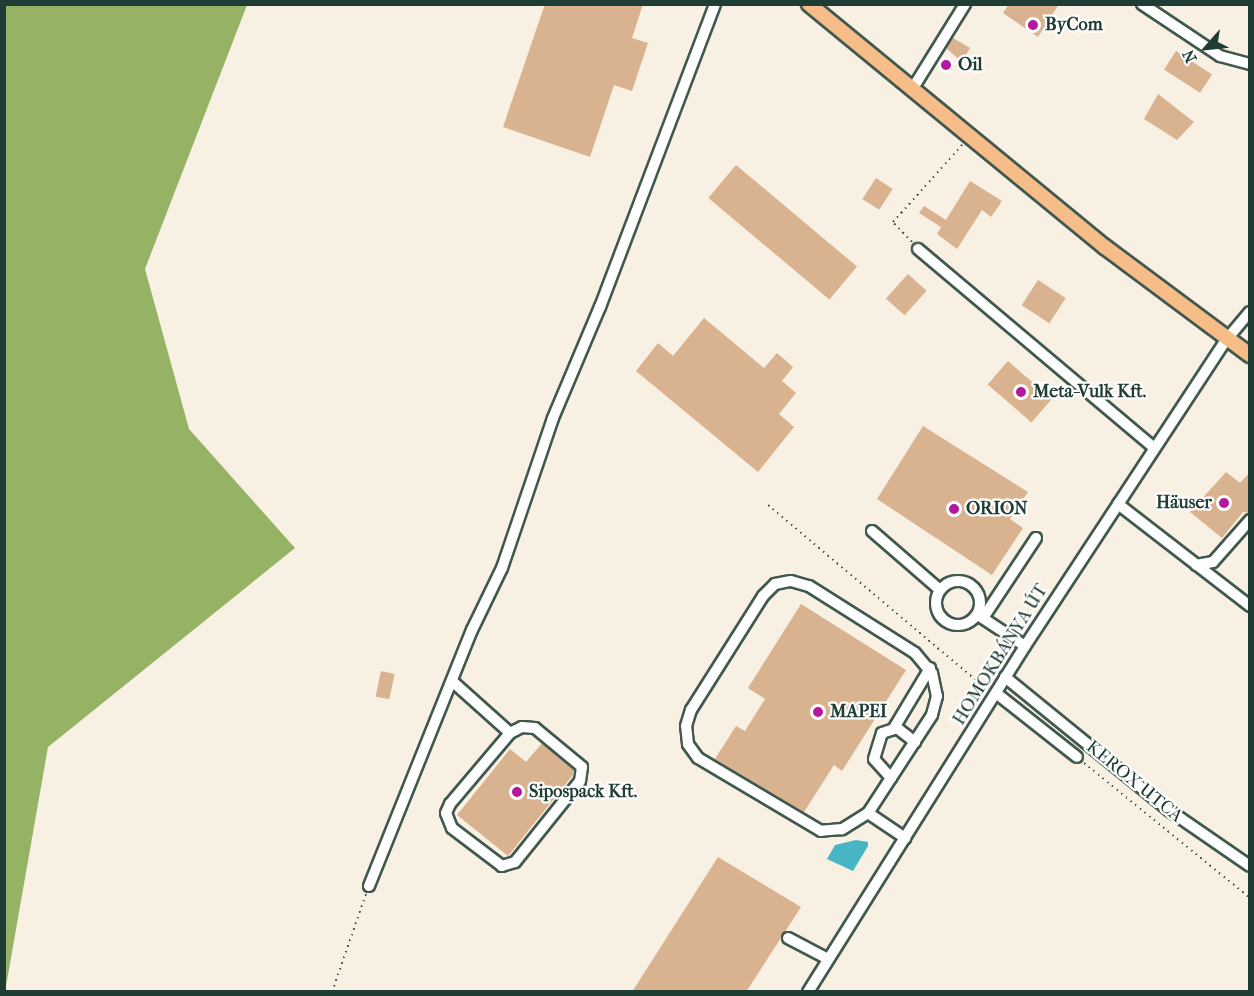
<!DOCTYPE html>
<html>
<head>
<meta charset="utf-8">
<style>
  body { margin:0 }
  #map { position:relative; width:1254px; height:996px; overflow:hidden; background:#f8f0e2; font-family:"IM FELL French Canon",serif }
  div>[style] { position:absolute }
  .forest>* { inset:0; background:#95b265 }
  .water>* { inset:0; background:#48b5c4 }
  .building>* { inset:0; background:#d9b390; transform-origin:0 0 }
  .path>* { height:2px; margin-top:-1px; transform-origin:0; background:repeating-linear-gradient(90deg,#40584e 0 1.5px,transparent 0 6px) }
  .roads { filter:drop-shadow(2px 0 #40584e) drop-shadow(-2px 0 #40584e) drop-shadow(0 2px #40584e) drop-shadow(0 -2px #40584e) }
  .minor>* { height:10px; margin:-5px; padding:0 5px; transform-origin:5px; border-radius:5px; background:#fff }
  .minor>.ring { margin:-5px; padding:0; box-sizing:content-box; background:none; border:10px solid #fff; border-radius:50% }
  .major>* { height:14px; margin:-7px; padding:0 7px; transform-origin:7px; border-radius:7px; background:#f7bd88 }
  .dots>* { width:16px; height:16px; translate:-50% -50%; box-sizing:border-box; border:3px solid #fff; border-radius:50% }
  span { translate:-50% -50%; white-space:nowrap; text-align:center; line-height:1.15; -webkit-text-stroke:4.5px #fff; paint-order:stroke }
  .poi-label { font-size:18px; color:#1f3d34; font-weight:700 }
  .left { translate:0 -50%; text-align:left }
  .right { translate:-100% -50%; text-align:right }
  .street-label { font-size:18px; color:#1f3d34 }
  .frame { position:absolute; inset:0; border:6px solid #1f3d34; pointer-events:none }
  .north { position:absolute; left:1176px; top:18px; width:60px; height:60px; -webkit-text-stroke:4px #fff; paint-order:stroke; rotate:243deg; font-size:16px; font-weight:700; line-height:24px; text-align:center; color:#1f3d34 }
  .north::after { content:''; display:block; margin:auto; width:21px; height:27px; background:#1f3d34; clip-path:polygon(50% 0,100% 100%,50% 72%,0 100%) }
</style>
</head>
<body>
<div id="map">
  <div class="forest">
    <i style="clip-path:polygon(5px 4px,247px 5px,145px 269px,189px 429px,295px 548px,48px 747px,5px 992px)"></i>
  </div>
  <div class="water">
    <i style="clip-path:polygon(856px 840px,868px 842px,868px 846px,853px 871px,827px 859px,835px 845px)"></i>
  </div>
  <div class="building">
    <i style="clip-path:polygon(545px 4px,643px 4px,632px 38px,648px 43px,632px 91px,614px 85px,590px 157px,503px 127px)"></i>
    <i style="clip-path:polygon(1009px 4px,1059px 4px,1038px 37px,1003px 13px)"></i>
    <i style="clip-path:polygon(953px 38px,970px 48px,962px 62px,946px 48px)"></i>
    <i style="left:1176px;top:51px;width:43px;height:22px;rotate:33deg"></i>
    <i style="clip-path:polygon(1158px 94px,1194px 122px,1177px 140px,1144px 119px)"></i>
    <i style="left:736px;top:165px;width:158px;height:43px;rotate:40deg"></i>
    <i style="left:876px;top:178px;width:20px;height:25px;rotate:33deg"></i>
    <i style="clip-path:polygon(970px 181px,1002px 201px,991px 217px,982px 210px,957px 249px,937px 234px,941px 227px,919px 213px,924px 206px,946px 220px)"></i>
    <i style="left:908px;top:274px;width:25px;height:33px;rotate:42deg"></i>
    <i style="left:1038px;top:280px;width:33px;height:30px;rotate:33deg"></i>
    <i style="clip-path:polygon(704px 318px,764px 368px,777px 353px,793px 367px,782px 381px,796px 393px,779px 414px,794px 427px,758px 472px,636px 371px,658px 343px,673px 356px)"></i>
    <i style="left:1008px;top:361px;width:58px;height:31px;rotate:41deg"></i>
    <i style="clip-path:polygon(923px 426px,1028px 492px,1010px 519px,1023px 528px,992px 575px,877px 499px)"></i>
    <i style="clip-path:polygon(1226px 472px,1240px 483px,1250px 472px,1250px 513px,1243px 512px,1222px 538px,1190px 512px)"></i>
    <i style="clip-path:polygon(801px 604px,906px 670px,842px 771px,834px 765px,804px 812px,715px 759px,736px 726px,745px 731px,765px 699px,748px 688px)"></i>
    <i style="left:381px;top:671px;width:14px;height:26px;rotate:12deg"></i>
    <i style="clip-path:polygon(542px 743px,574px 770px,573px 775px,508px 856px,457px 815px,510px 749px,526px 762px)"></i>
    <i style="clip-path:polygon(718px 857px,801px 907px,746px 992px,632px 992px)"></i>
  </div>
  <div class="path">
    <i style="left:912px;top:242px;width:28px;rotate:-134deg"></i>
    <i style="left:893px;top:222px;width:105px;rotate:-48.1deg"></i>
    <i style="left:768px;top:505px;width:284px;rotate:40.1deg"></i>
    <i style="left:1084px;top:763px;width:214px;rotate:39.1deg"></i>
    <i style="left:332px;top:992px;width:104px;rotate:-70.9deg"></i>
  </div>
  <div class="roads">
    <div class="minor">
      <i style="left:1142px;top:4px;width:94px;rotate:33.7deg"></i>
      <i style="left:1220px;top:56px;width:31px;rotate:15deg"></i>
      <i style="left:913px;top:88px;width:99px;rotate:-58.2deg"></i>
      <i style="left:918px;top:249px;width:309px;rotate:40.1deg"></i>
      <i style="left:1118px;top:504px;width:167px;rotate:37.7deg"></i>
      <i style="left:872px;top:531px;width:90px;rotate:40.9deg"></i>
      <i style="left:1196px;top:565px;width:17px;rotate:-10deg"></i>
      <i style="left:1213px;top:562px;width:56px;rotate:-48.6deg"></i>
      <i class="ring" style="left:936px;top:581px;width:34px;height:34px"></i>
      <i style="left:978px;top:615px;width:56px;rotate:33.4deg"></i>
      <i style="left:983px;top:618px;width:96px;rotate:-56.5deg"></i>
      <i style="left:1005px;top:677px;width:213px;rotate:39.1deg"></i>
      <i style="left:1170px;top:811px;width:97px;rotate:34.5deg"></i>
      <i style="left:452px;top:681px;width:78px;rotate:41.9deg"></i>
      <i style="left:510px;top:733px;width:13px;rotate:-27deg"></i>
      <i style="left:522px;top:727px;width:13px;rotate:4deg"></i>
      <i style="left:535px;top:728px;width:61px;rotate:39.7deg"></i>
      <i style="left:582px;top:767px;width:14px;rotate:98deg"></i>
      <i style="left:580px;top:781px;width:104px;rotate:128.7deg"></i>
      <i style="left:515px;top:862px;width:14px;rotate:163deg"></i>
      <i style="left:502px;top:866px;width:63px;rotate:-142.8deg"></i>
      <i style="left:452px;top:828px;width:16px;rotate:-112deg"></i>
      <i style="left:446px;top:813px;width:10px;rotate:-66deg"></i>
      <i style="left:450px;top:804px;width:93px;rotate:-49.8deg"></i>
      <i style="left:996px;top:693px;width:103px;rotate:38.3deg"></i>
      <i style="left:894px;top:728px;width:70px;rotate:-59deg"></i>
      <i style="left:891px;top:778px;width:25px;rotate:-132deg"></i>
      <i style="left:874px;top:759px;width:27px;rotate:-73deg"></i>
      <i style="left:882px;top:733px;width:16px;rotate:-18deg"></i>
      <i style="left:897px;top:728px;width:23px;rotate:38deg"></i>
      <i style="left:868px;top:813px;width:31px;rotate:148deg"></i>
      <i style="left:842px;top:829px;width:21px;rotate:175deg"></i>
      <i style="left:821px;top:831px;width:143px;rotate:-149.3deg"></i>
      <i style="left:698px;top:758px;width:17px;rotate:-126deg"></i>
      <i style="left:688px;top:744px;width:18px;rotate:-96deg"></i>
      <i style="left:686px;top:726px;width:17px;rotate:-73deg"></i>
      <i style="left:691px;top:710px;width:135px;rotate:-57.7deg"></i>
      <i style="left:763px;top:596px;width:17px;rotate:-45deg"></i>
      <i style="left:775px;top:584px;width:16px;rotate:-11deg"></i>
      <i style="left:791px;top:581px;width:19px;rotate:16deg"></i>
      <i style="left:809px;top:586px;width:125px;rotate:32.3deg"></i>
      <i style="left:915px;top:653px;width:26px;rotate:50deg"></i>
      <i style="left:932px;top:673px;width:24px;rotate:78deg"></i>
      <i style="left:937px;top:696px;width:20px;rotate:105deg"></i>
      <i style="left:932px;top:715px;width:117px;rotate:123.1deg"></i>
      <i style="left:868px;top:813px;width:45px;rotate:34deg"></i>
      <i style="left:369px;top:886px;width:276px;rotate:-68.1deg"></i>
      <i style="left:472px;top:630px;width:69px;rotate:-64.2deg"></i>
      <i style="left:502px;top:568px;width:158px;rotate:-71.2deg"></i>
      <i style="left:553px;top:418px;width:121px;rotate:-67.1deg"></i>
      <i style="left:600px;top:307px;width:324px;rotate:-69.2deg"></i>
      <i style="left:788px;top:938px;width:45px;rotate:27.7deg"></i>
      <i style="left:808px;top:992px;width:408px;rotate:-57.9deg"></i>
      <i style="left:1025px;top:646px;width:367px;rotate:-56.7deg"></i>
      <i style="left:1227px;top:339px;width:35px;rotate:-50deg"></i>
    </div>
    <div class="major">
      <i style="left:809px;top:4px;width:383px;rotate:39.4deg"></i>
      <i style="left:1105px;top:247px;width:181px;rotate:36.7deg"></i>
    </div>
  </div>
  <div class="dots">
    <i style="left:1033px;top:25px;background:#b5179e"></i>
    <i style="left:946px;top:65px;background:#b5179e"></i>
    <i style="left:1021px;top:392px;background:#b5179e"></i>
    <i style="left:1224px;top:503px;background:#b5179e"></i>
    <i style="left:954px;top:509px;background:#b5179e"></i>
    <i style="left:818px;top:712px;background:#b5179e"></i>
    <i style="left:517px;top:792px;background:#b5179e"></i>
  </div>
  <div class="poi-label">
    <span class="left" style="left:1045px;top:25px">ByCom</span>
    <span class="left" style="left:958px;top:65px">Oil</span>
    <span class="left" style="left:1033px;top:392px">Meta-Vulk Kft.</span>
    <span class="right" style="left:1212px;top:503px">Häuser</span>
    <span class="left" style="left:966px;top:509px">ORION</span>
    <span class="left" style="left:830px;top:712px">MAPEI</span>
    <span class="left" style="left:529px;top:792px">Sipospack Kft.</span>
  </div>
  <div class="street-label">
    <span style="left:1001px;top:655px;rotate:-58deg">HOMOKBÁNYA ÚT</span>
    <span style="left:1134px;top:782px;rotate:39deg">KEROX UTCA</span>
  </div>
  <div class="frame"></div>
  <div class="north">N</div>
</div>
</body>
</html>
